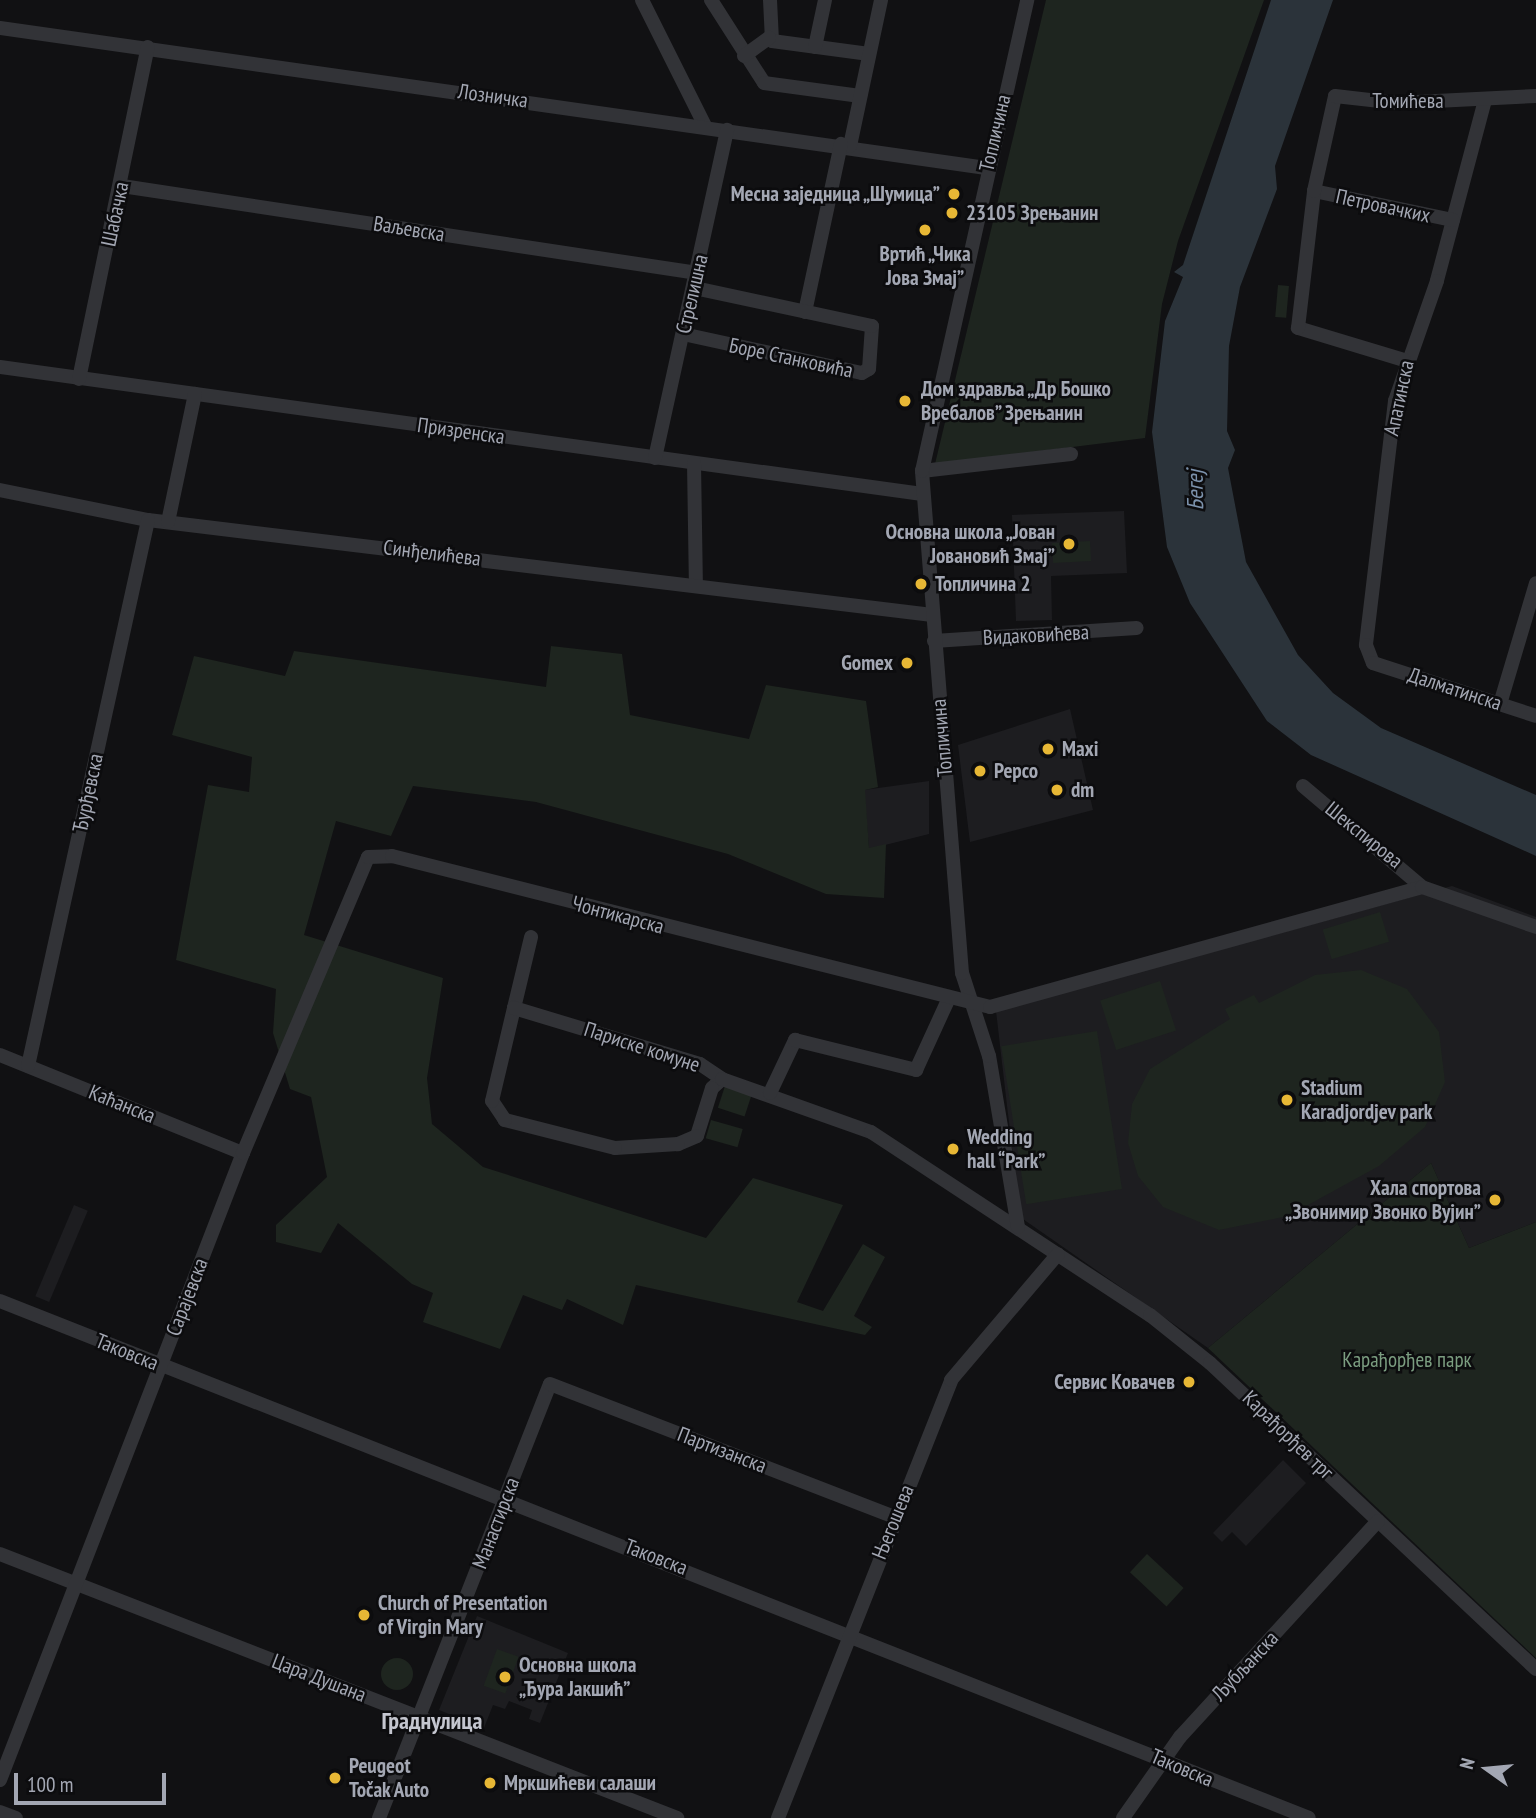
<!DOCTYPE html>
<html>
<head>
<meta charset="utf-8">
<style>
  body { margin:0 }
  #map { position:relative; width:1536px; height:1818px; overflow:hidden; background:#111113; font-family:"PT Sans Narrow",sans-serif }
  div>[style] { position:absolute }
  .built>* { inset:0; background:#1d1d20; transform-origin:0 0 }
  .green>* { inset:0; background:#1e251f; transform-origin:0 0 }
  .round { border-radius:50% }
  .water>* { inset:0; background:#2b333a }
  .minor>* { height:14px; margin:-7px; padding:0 7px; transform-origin:7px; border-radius:7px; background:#323337 }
  .dots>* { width:19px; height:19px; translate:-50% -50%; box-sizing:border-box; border:4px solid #0c0c0e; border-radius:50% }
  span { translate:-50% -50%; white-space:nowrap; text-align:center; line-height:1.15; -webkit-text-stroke:5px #0c0c0e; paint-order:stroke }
  .street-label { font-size:21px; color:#a3a7b3 }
  .poi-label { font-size:21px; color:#a3a7b3; font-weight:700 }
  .right { translate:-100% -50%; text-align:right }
  .left { translate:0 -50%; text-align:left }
  .park-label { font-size:21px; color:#7b9d80 }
  .water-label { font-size:23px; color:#7c92ac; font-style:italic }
  .quarter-label { font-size:24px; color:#c4c6cf; font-weight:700 }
  .north { position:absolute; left:1452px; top:1734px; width:70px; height:70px; -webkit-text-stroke:5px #0c0c0e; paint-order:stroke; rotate:285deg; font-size:19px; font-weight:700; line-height:28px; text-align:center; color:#a3a7b3 }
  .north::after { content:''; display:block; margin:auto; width:24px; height:32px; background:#a3a7b3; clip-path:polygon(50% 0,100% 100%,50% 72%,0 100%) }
  .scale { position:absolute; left:14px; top:1773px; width:152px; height:32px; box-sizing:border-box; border:4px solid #a3a7b3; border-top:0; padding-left:9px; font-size:21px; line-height:24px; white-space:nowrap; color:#a3a7b3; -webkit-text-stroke:5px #0c0c0e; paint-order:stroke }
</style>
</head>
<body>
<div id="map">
  <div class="built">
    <i style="clip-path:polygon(1124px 511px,1127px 573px,1051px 576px,1052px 620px,1016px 621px,1012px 515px)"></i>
    <i style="clip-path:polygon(1070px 709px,1093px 810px,970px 842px,958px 745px)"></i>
    <i style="clip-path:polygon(929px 781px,929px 834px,869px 849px,864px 790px)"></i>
    <i style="clip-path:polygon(1452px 886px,1536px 917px,1536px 1222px,1469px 1248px,1431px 1163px,1208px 1348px,1020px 1217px,996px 1011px)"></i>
    <i style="left:74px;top:1205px;width:15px;height:99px;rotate:23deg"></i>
    <i style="clip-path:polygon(1283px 1460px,1306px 1483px,1246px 1546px,1232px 1532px,1222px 1542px,1213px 1533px)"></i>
    <i style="clip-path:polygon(477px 1616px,568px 1653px,540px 1723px,529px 1719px,532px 1710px,509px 1701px,505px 1709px,493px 1705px,484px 1728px,439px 1710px)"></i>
  </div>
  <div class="green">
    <i style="clip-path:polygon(1046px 0,1264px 0,1178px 241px,1162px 304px,1145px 438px,935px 464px)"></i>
    <i style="left:1278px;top:285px;width:11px;height:32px;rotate:5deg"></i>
    <i style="left:1090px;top:541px;width:20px;height:38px;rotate:87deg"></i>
    <i style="clip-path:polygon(551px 646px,622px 654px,630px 715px,749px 739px,766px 685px,866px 701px,878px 787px,865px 790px,869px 848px,886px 844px,884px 898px,826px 894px,728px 854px,536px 802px,413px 786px,391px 836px,336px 821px,304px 935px,443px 978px,427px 1078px,432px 1124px,483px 1167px,706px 1238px,753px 1178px,843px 1205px,797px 1302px,823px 1311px,863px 1244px,885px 1257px,854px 1316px,872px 1327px,865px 1335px,636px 1285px,623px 1325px,567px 1299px,562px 1310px,523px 1295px,500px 1349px,423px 1322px,433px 1293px,412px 1284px,338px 1223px,321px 1253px,276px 1242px,276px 1225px,327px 1177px,311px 1097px,290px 1089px,273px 1033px,276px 989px,176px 960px,208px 785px,249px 792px,252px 757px,172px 735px,194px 656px,285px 676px,294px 651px,546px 687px)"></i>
    <i style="left:1380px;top:912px;width:31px;height:60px;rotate:73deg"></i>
    <i style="clip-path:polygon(1361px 970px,1407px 989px,1439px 1032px,1445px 1082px,1425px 1127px,1379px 1166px,1288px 1216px,1219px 1230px,1163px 1207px,1138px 1176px,1128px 1143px,1132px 1104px,1150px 1069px,1230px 1019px,1225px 1009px,1254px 995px,1259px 1003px,1315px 975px)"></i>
    <i style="left:1160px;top:981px;width:52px;height:63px;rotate:72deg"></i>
    <i style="left:1097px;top:1031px;width:160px;height:97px;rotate:81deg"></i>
    <i style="left:725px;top:1086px;width:28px;height:23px;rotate:18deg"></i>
    <i style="left:711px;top:1120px;width:33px;height:19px;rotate:16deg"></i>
    <i style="clip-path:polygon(1431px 1163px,1469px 1248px,1536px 1222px,1536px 1658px,1208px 1348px)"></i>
    <i style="left:1147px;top:1554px;width:50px;height:25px;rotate:43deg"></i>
    <i style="left:497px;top:1649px;width:23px;height:39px;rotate:20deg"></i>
    <i class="round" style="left:381px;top:1658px;width:32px;height:32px"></i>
  </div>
  <div class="water">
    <i style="clip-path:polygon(1271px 0,1333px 0,1275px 166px,1277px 189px,1240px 287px,1229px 346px,1227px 431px,1235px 450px,1228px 468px,1246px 562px,1298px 655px,1333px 693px,1381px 728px,1536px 795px,1536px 856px,1311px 755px,1267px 721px,1190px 603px,1167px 547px,1152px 432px,1165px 321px,1183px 277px,1174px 272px,1183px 265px)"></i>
  </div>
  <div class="minor">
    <i style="left:642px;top:0;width:141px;rotate:63.4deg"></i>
    <i style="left:711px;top:0;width:98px;rotate:57.4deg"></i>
    <i style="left:764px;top:83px;width:97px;rotate:7.7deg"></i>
    <i style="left:770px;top:0;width:41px;rotate:87.2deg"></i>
    <i style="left:772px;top:41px;width:98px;rotate:7.6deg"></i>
    <i style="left:0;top:28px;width:996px;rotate:8.08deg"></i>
    <i style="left:815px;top:47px;width:48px;rotate:-78deg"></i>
    <i style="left:744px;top:56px;width:31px;rotate:-36deg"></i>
    <i style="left:1485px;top:100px;width:187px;rotate:104.9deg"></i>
    <i style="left:1437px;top:281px;width:127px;rotate:109.3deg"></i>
    <i style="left:1395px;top:401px;width:246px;rotate:96.8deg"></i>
    <i style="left:1366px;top:645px;width:19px;rotate:69deg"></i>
    <i style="left:1373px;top:663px;width:171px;rotate:18deg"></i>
    <i style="left:850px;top:146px;width:149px;rotate:-78deg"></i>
    <i style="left:122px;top:186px;width:582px;rotate:8.6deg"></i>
    <i style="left:1314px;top:191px;width:142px;rotate:11.8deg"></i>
    <i style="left:805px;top:312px;width:172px;rotate:-77.9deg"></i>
    <i style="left:683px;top:334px;width:183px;rotate:12.3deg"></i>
    <i style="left:862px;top:373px;width:8px;rotate:-30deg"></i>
    <i style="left:869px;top:369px;width:43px;rotate:-86deg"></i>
    <i style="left:872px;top:326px;width:182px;rotate:-167.9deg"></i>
    <i style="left:1404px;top:360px;width:111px;rotate:-163.2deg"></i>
    <i style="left:1298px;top:328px;width:138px;rotate:-83.3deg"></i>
    <i style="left:1314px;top:191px;width:97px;rotate:-77.5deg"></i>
    <i style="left:1335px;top:96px;width:61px;rotate:6.5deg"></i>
    <i style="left:1396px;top:103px;width:140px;rotate:-2.9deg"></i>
    <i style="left:0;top:367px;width:931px;rotate:7.84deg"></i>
    <i style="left:79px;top:379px;width:339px;rotate:-78.3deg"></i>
    <i style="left:655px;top:458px;width:336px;rotate:-77.6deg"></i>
    <i style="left:694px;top:463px;width:121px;rotate:89.1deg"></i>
    <i style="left:922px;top:471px;width:150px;rotate:-6.5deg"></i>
    <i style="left:0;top:490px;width:151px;rotate:11.5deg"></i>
    <i style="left:148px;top:520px;width:790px;rotate:6.91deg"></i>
    <i style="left:168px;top:522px;width:131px;rotate:-78.1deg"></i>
    <i style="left:934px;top:641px;width:203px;rotate:-3.7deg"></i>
    <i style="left:1500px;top:704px;width:126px;rotate:-73.4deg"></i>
    <i style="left:1303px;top:786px;width:156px;rotate:40.3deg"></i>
    <i style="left:514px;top:1008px;width:73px;rotate:-76.5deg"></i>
    <i style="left:0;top:1055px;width:262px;rotate:22deg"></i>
    <i style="left:28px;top:1066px;width:559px;rotate:-77.6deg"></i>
    <i style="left:722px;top:1079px;width:13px;rotate:138deg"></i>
    <i style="left:712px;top:1088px;width:50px;rotate:107.4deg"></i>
    <i style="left:697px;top:1136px;width:21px;rotate:157deg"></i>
    <i style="left:678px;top:1144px;width:63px;rotate:176.4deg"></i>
    <i style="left:615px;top:1148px;width:114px;rotate:-165.7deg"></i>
    <i style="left:505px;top:1120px;width:23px;rotate:-124deg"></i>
    <i style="left:492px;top:1101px;width:96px;rotate:-76.7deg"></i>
    <i style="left:514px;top:1008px;width:194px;rotate:16.8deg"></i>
    <i style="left:700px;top:1064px;width:27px;rotate:34deg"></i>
    <i style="left:722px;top:1079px;width:158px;rotate:19.6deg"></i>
    <i style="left:871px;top:1132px;width:334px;rotate:33.3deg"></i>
    <i style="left:1150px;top:1315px;width:77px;rotate:38.7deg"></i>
    <i style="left:1210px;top:1363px;width:447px;rotate:43.2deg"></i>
    <i style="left:770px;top:1093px;width:59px;rotate:-64.7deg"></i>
    <i style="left:795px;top:1040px;width:125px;rotate:13.9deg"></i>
    <i style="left:916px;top:1070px;width:77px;rotate:-65.4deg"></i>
    <i style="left:1018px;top:1227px;width:173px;rotate:-99.6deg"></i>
    <i style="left:989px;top:1056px;width:87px;rotate:-108deg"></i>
    <i style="left:962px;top:973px;width:504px;rotate:-94.56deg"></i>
    <i style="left:922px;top:471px;width:483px;rotate:-77.4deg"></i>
    <i style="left:0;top:1301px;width:1407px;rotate:21.55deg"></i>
    <i style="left:0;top:1554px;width:727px;rotate:21.3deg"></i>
    <i style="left:0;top:1780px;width:672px;rotate:-68.82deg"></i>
    <i style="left:243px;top:1153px;width:321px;rotate:-67.1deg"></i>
    <i style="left:368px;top:857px;width:24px;rotate:-2deg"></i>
    <i style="left:392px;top:856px;width:617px;rotate:14.17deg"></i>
    <i style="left:990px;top:1007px;width:448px;rotate:-15.5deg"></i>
    <i style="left:1422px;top:887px;width:121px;rotate:19.3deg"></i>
    <i style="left:0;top:1812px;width:17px;rotate:21deg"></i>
    <i style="left:379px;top:1818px;width:466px;rotate:-68.5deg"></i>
    <i style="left:550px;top:1384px;width:370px;rotate:21.1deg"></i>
    <i style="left:778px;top:1818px;width:471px;rotate:-68.4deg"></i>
    <i style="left:951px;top:1380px;width:165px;rotate:-49.7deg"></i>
    <i style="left:1123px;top:1818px;width:99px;rotate:-54.9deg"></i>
    <i style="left:1180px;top:1737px;width:293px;rotate:-47.5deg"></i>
  </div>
  <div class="dots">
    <i style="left:954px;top:194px;background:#e7b735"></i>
    <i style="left:952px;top:213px;background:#e7b735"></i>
    <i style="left:925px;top:230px;background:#e7b735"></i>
    <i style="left:905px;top:401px;background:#e7b735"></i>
    <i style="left:1069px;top:544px;background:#e7b735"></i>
    <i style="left:921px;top:584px;background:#e7b735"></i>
    <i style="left:907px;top:663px;background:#e7b735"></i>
    <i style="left:1048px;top:749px;background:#e7b735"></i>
    <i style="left:980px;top:771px;background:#e7b735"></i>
    <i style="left:1057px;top:790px;background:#e7b735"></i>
    <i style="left:1287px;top:1100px;background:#e7b735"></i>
    <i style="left:953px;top:1149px;background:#e7b735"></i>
    <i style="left:1495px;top:1200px;background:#e7b735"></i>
    <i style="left:1189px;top:1382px;background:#e7b735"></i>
    <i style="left:364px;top:1615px;background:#e7b735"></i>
    <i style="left:505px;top:1677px;background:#e7b735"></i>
    <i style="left:335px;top:1778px;background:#e7b735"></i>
    <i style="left:490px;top:1783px;background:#e7b735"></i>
  </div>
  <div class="street-label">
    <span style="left:493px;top:96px;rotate:8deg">Лозничка</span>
    <span style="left:1408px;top:101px">Томићева</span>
    <span style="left:995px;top:133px;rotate:-77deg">Топличина</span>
    <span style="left:1383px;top:206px;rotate:12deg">Петровачких</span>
    <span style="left:115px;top:214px;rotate:-78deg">Шабачка</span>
    <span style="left:409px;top:229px;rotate:9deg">Ваљевска</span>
    <span style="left:692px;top:294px;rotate:-77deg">Стрелишна</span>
    <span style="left:791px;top:358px;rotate:12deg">Боре Станковића</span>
    <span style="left:1399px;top:398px;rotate:-78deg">Апатинска</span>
    <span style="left:461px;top:431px;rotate:8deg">Призренска</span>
    <span style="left:432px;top:553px;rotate:7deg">Синђелићева</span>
    <span style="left:1036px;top:635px;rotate:-3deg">Видаковићева</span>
    <span style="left:1455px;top:689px;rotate:18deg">Далматинска</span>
    <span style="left:942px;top:738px;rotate:-95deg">Топличина</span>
    <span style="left:88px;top:793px;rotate:-78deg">Ђурђевска</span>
    <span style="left:1364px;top:835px;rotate:39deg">Шекспирова</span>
    <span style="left:618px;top:915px;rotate:15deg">Чонтикарска</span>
    <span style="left:642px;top:1047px;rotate:18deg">Париске комуне</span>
    <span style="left:122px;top:1104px;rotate:22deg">Каћанска</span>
    <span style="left:187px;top:1297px;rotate:-69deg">Сарајевска</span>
    <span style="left:127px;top:1352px;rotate:22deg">Таковска</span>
    <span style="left:1288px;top:1435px;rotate:44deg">Карађорђев трг</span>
    <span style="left:722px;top:1450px;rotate:21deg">Партизанска</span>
    <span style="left:893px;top:1522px;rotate:-68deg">Његошева</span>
    <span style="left:496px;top:1523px;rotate:-69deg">Манастирска</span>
    <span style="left:656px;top:1557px;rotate:21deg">Таковска</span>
    <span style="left:1245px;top:1666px;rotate:-47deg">Љубљанска</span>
    <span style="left:319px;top:1678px;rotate:21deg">Цара Душана</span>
    <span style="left:1182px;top:1768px;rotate:23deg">Таковска</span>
  </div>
  <div class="poi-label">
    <span class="right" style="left:940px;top:194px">Месна заједница „Шумица”</span>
    <span class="left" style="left:966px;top:213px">23105 Зрењанин</span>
    <span style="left:925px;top:266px">Вртић „Чика<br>Јова Змај”</span>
    <span class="left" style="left:921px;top:401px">Дом здравља „Др Бошко<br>Вребалов” Зрењанин</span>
    <span class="right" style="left:1055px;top:544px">Основна школа „Јован<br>Јовановић Змај”</span>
    <span class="left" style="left:935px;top:584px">Топличина 2</span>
    <span class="right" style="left:893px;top:663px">Gomex</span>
    <span class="left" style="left:1062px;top:749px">Maxi</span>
    <span class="left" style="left:994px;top:771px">Pepco</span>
    <span class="left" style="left:1071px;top:790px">dm</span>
    <span class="left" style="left:1301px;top:1100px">Stadium<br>Karadjordjev park</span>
    <span class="left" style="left:967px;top:1149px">Wedding<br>hall “Park”</span>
    <span class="right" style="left:1481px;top:1200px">Хала спортова<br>„Звонимир Звонко Вујин”</span>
    <span class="right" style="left:1175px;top:1382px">Сервис Ковачев</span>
    <span class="left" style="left:378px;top:1615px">Church of Presentation<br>of Virgin Mary</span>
    <span class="left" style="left:519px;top:1677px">Основна школа<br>„Ђура Јакшић”</span>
    <span class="left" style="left:349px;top:1778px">Peugeot<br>Točak Auto</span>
    <span class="left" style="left:504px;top:1783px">Мркшићеви салаши</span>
  </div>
  <div class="park-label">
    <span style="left:1407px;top:1360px">Карађорђев парк</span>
  </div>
  <div class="water-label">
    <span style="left:1195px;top:490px;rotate:-91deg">Бегеј</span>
  </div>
  <div class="quarter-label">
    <span style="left:432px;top:1721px">Граднулица</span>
  </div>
  <div class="north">N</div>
  <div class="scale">100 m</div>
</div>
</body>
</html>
